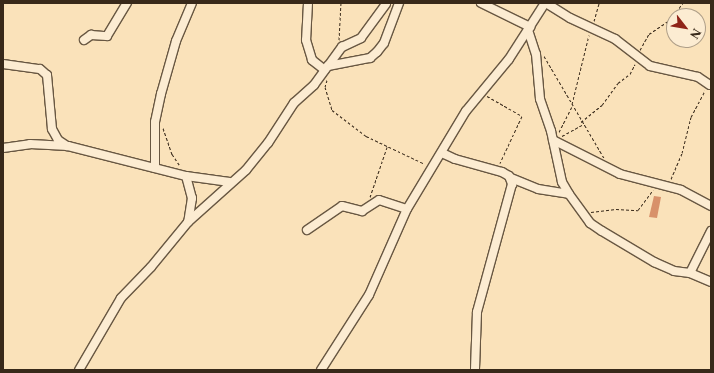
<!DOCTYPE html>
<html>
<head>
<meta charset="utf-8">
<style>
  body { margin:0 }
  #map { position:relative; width:714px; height:373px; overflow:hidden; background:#fae2ba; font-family:"Libre Caslon Text",serif }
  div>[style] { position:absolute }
  .building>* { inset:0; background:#d8916a }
  .path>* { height:1px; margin-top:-0.5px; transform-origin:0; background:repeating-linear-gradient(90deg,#38291a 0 3px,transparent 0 5px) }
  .roads { filter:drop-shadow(1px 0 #685742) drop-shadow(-1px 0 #685742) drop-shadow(0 1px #685742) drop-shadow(0 -1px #685742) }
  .minor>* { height:8px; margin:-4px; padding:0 4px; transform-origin:4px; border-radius:4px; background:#fcecd2 }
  span { translate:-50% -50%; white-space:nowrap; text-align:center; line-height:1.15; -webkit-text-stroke:4px #fcecd2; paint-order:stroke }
  .frame { position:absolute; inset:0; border:4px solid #38291a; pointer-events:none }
  .north { position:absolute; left:666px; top:8px; width:40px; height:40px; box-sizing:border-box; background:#fcecd2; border:1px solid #ae9e88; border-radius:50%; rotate:121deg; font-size:11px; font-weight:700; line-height:16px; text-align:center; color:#38291a }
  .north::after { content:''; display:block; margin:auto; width:14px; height:18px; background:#8f2418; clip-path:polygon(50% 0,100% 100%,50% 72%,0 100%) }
</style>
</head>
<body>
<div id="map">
  <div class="building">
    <i style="clip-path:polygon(654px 196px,661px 197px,657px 218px,649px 217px)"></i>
  </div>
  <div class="path">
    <i style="left:594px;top:21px;width:19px;rotate:-74deg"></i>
    <i style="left:339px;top:40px;width:37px;rotate:-87deg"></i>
    <i style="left:640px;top:50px;width:18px;rotate:-61deg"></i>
    <i style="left:649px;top:34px;width:25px;rotate:-34deg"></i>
    <i style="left:670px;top:20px;width:21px;rotate:-53deg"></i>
    <i style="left:544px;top:56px;width:118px;rotate:59.5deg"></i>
    <i style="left:327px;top:80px;width:7px;rotate:106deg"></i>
    <i style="left:325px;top:87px;width:24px;rotate:73deg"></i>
    <i style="left:332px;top:110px;width:43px;rotate:37.4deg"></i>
    <i style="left:366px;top:136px;width:65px;rotate:25.4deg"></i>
    <i style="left:487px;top:96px;width:40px;rotate:29.7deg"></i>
    <i style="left:522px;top:116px;width:52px;rotate:115.1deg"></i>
    <i style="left:572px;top:104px;width:71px;rotate:-76.2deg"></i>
    <i style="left:581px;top:122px;width:27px;rotate:-39deg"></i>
    <i style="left:602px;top:105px;width:27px;rotate:-54deg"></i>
    <i style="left:618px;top:83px;width:15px;rotate:-37deg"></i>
    <i style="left:630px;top:74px;width:11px;rotate:-63deg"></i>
    <i style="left:163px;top:128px;width:28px;rotate:71deg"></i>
    <i style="left:172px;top:154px;width:14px;rotate:56deg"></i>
    <i style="left:559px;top:132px;width:28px;rotate:-63deg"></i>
    <i style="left:562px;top:136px;width:23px;rotate:-29deg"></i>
    <i style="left:671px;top:179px;width:28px;rotate:-67deg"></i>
    <i style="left:682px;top:153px;width:37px;rotate:-76deg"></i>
    <i style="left:691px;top:117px;width:30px;rotate:-62deg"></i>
    <i style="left:370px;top:197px;width:53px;rotate:-71.2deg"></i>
    <i style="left:591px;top:212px;width:25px;rotate:-7deg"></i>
    <i style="left:616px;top:209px;width:22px;rotate:3deg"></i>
    <i style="left:638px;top:210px;width:25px;rotate:-53deg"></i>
  </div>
  <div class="roads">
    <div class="minor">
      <i style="left:308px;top:3px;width:37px;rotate:93deg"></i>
      <i style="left:306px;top:40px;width:21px;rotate:73deg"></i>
      <i style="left:312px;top:60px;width:16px;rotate:38deg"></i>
      <i style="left:481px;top:3px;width:55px;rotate:26.1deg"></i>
      <i style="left:546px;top:3px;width:28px;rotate:32deg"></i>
      <i style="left:570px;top:18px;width:50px;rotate:25deg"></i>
      <i style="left:615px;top:39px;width:44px;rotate:37.6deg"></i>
      <i style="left:650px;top:66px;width:49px;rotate:12.9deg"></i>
      <i style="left:698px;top:77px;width:14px;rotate:34deg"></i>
      <i style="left:528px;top:30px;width:25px;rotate:72deg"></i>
      <i style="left:536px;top:54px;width:45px;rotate:84.9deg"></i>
      <i style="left:540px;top:99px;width:34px;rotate:71deg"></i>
      <i style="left:551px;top:131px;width:52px;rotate:77.8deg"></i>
      <i style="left:562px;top:182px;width:14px;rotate:60deg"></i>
      <i style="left:569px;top:194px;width:36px;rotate:54deg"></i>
      <i style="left:590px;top:223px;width:14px;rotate:34deg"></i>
      <i style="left:602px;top:231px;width:61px;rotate:30.8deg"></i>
      <i style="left:654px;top:262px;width:22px;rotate:24deg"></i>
      <i style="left:674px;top:271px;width:16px;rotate:7deg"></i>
      <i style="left:84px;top:40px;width:9px;rotate:-36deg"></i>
      <i style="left:91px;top:35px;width:16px;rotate:4deg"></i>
      <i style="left:107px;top:36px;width:39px;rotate:-59deg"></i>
      <i style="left:3px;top:64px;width:37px;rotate:8deg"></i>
      <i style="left:40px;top:69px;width:9px;rotate:41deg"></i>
      <i style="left:47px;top:75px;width:54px;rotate:84.7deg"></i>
      <i style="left:52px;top:129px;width:13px;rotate:61deg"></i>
      <i style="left:58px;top:140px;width:11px;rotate:34deg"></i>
      <i style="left:328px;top:66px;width:24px;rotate:-54deg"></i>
      <i style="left:342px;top:47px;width:21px;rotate:-25deg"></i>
      <i style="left:361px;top:38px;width:42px;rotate:-53.7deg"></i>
      <i style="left:553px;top:140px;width:75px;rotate:26.9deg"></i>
      <i style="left:620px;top:174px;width:63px;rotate:14.7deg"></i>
      <i style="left:681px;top:190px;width:34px;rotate:28deg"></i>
      <i style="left:3px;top:148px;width:27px;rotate:-8deg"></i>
      <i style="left:30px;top:144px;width:38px;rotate:3deg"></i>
      <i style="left:68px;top:146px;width:122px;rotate:14.3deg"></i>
      <i style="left:186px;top:176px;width:44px;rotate:7.8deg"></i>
      <i style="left:442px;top:153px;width:14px;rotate:25deg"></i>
      <i style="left:455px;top:159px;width:49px;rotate:15.5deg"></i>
      <i style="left:502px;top:172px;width:8px;rotate:30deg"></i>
      <i style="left:509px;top:176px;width:9px;rotate:69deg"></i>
      <i style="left:512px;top:184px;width:133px;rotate:105.3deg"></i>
      <i style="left:477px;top:312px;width:58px;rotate:92deg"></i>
      <i style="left:155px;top:168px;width:46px;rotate:-90deg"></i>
      <i style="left:155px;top:122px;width:29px;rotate:-78deg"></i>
      <i style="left:161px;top:94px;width:55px;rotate:-74.2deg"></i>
      <i style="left:176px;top:41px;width:41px;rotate:-67.2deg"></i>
      <i style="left:186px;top:176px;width:23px;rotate:75deg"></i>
      <i style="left:192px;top:198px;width:24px;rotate:99deg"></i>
      <i style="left:511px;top:178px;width:29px;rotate:22deg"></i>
      <i style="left:538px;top:189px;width:31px;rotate:9deg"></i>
      <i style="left:307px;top:230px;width:42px;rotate:-34.4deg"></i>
      <i style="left:342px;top:206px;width:21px;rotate:14deg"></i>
      <i style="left:362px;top:211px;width:20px;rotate:-33deg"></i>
      <i style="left:379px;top:200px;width:29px;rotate:18deg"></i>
      <i style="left:711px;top:231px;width:47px;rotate:116.6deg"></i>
      <i style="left:690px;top:273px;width:23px;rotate:23deg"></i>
      <i style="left:79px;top:370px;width:83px;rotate:-59.7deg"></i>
      <i style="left:121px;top:298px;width:43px;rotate:-45.9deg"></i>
      <i style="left:151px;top:267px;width:58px;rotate:-50.6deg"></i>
      <i style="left:188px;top:222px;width:78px;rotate:-41.9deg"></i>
      <i style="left:246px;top:170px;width:35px;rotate:-51deg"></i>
      <i style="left:268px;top:143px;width:48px;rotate:-57deg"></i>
      <i style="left:294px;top:103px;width:27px;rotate:-42deg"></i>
      <i style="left:314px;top:85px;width:24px;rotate:-54deg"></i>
      <i style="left:328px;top:66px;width:43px;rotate:-10.8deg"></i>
      <i style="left:370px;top:58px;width:9px;rotate:-41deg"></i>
      <i style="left:377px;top:52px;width:11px;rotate:-52deg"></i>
      <i style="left:384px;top:43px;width:43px;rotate:-69.4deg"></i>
      <i style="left:321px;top:370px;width:89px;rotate:-57.4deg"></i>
      <i style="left:369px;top:295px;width:94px;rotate:-66.2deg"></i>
      <i style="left:407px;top:209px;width:114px;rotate:-59deg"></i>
      <i style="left:466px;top:111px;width:67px;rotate:-50.4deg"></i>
      <i style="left:509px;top:59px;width:67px;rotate:-57.3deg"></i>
    </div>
  </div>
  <div class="frame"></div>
  <div class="north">N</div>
</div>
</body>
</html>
